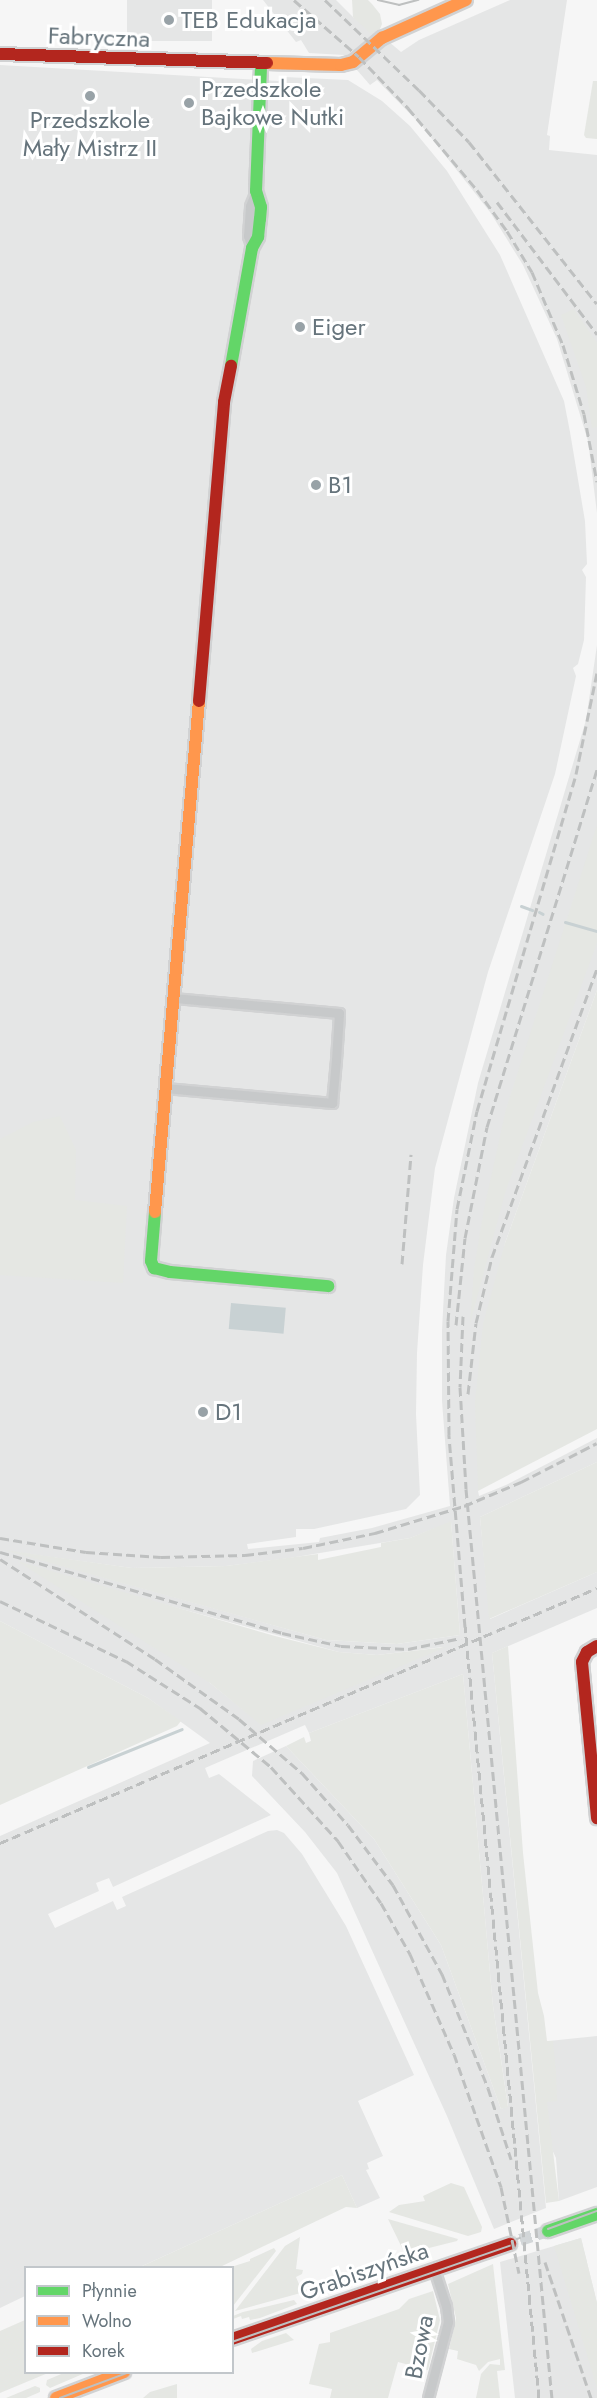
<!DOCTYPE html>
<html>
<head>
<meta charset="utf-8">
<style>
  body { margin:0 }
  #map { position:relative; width:597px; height:2398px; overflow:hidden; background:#f6f6f6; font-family:Jost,sans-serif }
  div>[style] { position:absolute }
  .built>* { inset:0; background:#e5e6e6; transform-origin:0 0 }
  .green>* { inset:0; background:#e5e7e3 }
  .water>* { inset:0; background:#c8d1d3; transform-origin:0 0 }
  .stream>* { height:3px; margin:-1.5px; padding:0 1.5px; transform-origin:1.5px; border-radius:1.5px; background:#c8d1d3 }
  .secondary-tunnel>* { height:12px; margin-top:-6px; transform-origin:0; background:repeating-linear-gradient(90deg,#d2d6d8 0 12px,transparent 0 18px) }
  .roads { filter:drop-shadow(2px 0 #d1d2d3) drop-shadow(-2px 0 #d1d2d3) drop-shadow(0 2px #d1d2d3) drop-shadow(0 -2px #d1d2d3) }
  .street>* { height:9px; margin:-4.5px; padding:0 4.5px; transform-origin:4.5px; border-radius:4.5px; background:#c7c9ca }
  .fast>* { height:12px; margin:-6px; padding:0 6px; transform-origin:6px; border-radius:6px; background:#63d668 }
  .slow>* { height:12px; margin:-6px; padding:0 6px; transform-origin:6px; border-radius:6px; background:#ff974d }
  .jam>* { height:12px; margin:-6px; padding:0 6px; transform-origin:6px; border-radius:6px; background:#b3261e }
  .tram>* { height:1.5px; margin:-0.75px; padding:0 0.75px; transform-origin:0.75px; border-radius:0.75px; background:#bec0c0 }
  .rail>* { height:3px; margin-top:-1.5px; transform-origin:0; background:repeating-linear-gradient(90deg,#bec0c0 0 9px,transparent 0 13.5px) }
  .dots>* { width:16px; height:16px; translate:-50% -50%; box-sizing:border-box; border:3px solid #fff; border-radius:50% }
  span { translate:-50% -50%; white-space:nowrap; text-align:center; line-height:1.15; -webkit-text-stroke:6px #fff; paint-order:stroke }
  .poi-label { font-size:24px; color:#66747c }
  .left { translate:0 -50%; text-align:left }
  .street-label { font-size:24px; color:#66747c }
  .legend { position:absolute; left:24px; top:2266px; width:210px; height:108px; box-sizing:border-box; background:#fff; border:2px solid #c2c7cb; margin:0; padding:8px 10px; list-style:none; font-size:18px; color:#66747c }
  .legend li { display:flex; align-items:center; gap:12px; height:30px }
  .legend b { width:30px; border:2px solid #c2c7cb }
</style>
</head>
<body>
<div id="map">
  <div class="built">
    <i style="left:127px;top:0;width:85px;height:41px"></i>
    <i style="clip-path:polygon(263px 0,336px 0,353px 17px,375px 30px,401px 52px,419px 40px,510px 0,567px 0,547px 135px,550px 136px,549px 150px,597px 155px,597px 513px,588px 441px,557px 339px,523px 265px,490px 212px,421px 125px,377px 80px,370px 85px,344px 55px,309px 53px,301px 40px,296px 42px)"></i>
    <i style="clip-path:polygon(evenodd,0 65px,278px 81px,284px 77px,348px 80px,382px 101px,410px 126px,447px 171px,500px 255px,564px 401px,570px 432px,585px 521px,587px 564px,582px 570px,586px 577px,584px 640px,578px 664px,573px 668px,576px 676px,555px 774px,488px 972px,435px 1168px,423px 1265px,417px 1353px,416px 1414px,420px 1495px,406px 1509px,314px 1529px,296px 1529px,296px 1537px,247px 1544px,248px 1549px,319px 1542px,320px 1538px,372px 1528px,450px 1506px,442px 1401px,442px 1330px,446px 1255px,454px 1198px,478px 1083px,586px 720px,597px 645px,597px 990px,505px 1243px,478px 1491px,479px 1496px,506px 1485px,597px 1438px,597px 1462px,480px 1517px,490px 1619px,597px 1572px,597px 1608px,492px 1653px,546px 2208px,494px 2229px,447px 2116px,337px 1873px,305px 1832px,252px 1776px,253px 1761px,286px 1746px,374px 1839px,441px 1945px,501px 2109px,508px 2106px,493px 2006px,463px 1674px,309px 1733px,305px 1725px,205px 1768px,209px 1778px,219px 1774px,271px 1815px,113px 1887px,109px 1878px,96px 1883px,99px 1891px,48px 1914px,55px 1928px,113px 1901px,117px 1910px,126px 1906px,122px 1897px,268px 1831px,277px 1830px,284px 1833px,302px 1854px,346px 1926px,414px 2075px,358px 2101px,383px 2156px,367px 2163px,369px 2169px,366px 2170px,380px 2198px,357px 2208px,342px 2175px,140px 2267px,26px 2268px,25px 2296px,0 2308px,0 1836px,210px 1743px,148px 1698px,0 1621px,0 65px,451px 1522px,460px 1635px,397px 1644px,326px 1640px,14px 1552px,132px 1568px,226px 1566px,290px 1558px,410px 1538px,451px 1522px,0 65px,152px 1601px,339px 1652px,377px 1655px,443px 1647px,261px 1724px,210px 1683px,152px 1601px)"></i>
    <i style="clip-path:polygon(597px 2036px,597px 2187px,559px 2201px,556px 2158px,549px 2143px,539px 2042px)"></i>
    <i style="clip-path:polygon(581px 2238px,597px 2303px,597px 2398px,515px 2398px,500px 2262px)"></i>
  </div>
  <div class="green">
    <i style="clip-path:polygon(352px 0,368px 0,372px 4px,380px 14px,382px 24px,380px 29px,371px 34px,353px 17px)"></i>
    <i style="clip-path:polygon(593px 81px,597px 81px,597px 139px,586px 138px,584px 135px)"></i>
    <i style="clip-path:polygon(574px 309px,597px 343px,597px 427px,592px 428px,586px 387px,561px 315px)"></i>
    <i style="clip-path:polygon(597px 825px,597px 943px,505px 1193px,470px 1324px,474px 1269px,484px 1209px,506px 1109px)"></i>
    <i style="clip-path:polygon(597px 990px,597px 1429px,478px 1491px,475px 1402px,483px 1324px,505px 1243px)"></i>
    <i style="clip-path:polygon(60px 1116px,76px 1150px,75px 1200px,127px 1206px,123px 1283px,0 1275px,0 1139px,33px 1122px)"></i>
    <i style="clip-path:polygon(597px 1462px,597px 1572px,489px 1619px,480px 1517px)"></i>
    <i style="clip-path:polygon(451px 1521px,460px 1635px,397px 1644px,326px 1640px,4px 1550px,132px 1568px,226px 1566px,318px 1554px,318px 1560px,381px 1547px,381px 1543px,410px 1538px)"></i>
    <i style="clip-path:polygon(17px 1561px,275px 1636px,339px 1652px,377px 1655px,446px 1647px,261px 1725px,210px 1683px)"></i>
    <i style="clip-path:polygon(0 1621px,148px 1698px,181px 1721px,177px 1726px,0 1805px)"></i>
    <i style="clip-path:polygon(508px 1646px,523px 1853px,538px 1993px,544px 2016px,547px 2041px,553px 2041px,556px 2072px,557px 2101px,547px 2102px,559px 2201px,546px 2203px,492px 1653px)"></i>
    <i style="clip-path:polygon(463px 1674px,493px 2006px,508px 2107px,501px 2109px,441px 1945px,374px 1839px,286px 1746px,304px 1737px,306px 1743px,311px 1741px,309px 1733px)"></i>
    <i style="clip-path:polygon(342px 2175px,357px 2208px,346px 2207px,220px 2267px,140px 2267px)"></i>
    <i style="clip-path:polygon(451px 2183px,464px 2187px,482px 2227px,481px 2232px,468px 2236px,389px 2212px,399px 2205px,425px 2201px,423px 2196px)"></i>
    <i style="clip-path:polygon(388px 2219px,458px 2239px,457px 2241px,405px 2254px)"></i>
    <i style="clip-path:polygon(300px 2237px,296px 2269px,303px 2270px,302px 2274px,296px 2277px,301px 2289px,306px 2287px,308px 2291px,235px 2311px,285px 2246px)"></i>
    <i style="clip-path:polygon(581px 2238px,597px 2303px,597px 2388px,554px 2246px)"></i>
    <i style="clip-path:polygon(274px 2248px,276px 2251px,233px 2306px,231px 2267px,250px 2261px,250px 2259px)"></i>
    <i style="clip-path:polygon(493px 2264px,505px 2370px,497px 2371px,500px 2398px,476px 2398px,481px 2374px,490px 2364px,500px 2365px,500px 2359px,488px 2362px,479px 2371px,476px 2365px,457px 2359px,458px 2351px,449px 2349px,456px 2318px,448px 2284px)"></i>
    <i style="clip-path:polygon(379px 2271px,376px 2276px,322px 2294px,323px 2291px)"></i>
    <i style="clip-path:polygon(433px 2291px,440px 2320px,428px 2370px,398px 2362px,388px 2398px,330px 2398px,332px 2389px,309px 2384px,319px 2344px,330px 2342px,330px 2333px,399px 2309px,409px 2299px)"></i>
    <i style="clip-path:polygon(294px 2300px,297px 2304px,260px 2318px,250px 2320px,249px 2317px,242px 2319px,241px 2316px,233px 2319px,233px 2316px,243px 2312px)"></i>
    <i style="clip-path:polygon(25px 2320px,26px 2372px,48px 2373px,0 2393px,0 2331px)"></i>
    <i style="clip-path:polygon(286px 2333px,294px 2340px,252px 2353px,251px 2349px,262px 2341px)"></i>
    <i style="clip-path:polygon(66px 2372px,85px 2373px,50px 2388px,46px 2385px,47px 2380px)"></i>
    <i style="clip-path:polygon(177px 2384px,177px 2398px,143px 2398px,150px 2392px)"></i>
    <i style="clip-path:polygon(35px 2386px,40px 2388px,40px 2392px,26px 2398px,6px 2398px)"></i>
  </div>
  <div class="water">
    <i style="left:231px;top:1303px;width:55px;height:26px;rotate:5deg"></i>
  </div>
  <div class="stream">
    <i style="left:521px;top:906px;width:12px;rotate:20deg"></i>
    <i style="left:539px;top:912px;width:4px;rotate:27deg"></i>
    <i style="left:565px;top:922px;width:33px;rotate:16deg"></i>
    <i style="left:88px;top:1767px;width:101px;rotate:-22deg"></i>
  </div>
  <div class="secondary-tunnel">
    <i style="left:520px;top:2240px;width:29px;rotate:-18deg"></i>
  </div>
  <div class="roads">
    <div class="street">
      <i style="left:252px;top:248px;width:13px;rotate:-108deg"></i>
      <i style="left:248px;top:236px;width:30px;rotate:-86deg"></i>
      <i style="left:250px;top:206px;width:16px;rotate:-68deg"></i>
      <i style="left:165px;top:1088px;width:168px;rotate:5.1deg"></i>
      <i style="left:332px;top:1103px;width:43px;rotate:-84.7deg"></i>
      <i style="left:336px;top:1060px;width:47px;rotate:-86.3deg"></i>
      <i style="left:339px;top:1013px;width:167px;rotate:-174.8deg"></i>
      <i style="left:428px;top:2398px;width:79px;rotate:-75.3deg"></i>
      <i style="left:448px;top:2322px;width:16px;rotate:-97deg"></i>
      <i style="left:446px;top:2306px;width:39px;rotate:-108deg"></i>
    </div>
    <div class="fast">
      <i style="left:231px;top:366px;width:120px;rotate:-79.9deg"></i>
      <i style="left:252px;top:248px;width:13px;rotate:-61deg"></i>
      <i style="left:258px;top:237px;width:18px;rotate:-84deg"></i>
      <i style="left:260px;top:219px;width:12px;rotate:-85deg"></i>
      <i style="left:261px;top:207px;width:17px;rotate:-107deg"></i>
      <i style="left:256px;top:191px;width:127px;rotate:-87.7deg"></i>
      <i style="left:155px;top:1212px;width:49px;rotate:94.7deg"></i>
      <i style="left:151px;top:1261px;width:8px;rotate:67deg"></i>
      <i style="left:154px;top:1268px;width:16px;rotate:14deg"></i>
      <i style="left:170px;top:1272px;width:159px;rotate:5.1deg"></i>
      <i style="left:548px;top:2231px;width:52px;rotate:-19.1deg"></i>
    </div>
    <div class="slow">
      <i style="left:267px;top:63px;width:74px;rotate:1.5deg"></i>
      <i style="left:341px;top:65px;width:12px;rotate:-14deg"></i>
      <i style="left:353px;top:62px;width:38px;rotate:-40deg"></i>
      <i style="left:382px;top:38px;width:92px;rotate:-24.3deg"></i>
      <i style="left:155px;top:1212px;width:513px;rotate:-85.08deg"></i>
      <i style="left:56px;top:2398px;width:73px;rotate:-20.9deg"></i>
    </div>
    <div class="jam">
      <i style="left:0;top:54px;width:267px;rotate:1.9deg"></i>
      <i style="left:199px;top:701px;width:300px;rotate:-85.2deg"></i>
      <i style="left:224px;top:402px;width:37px;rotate:-79deg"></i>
      <i style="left:597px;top:1646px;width:12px;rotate:149deg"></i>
      <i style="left:587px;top:1652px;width:11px;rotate:117deg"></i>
      <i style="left:582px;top:1662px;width:157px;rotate:84.5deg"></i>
      <i style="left:232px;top:2339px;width:294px;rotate:-18.9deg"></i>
    </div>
  </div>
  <div class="tram">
    <i style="left:378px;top:0;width:22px;rotate:13deg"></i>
    <i style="left:399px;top:5px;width:20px;rotate:-15deg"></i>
    <i style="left:548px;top:2229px;width:52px;rotate:-20.2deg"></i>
    <i style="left:517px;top:2239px;width:3px;rotate:-18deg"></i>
    <i style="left:232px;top:2342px;width:294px;rotate:-19.1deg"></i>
    <i style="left:60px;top:2398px;width:75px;rotate:-20.4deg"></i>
  </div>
  <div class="rail">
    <i style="left:294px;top:0;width:86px;rotate:41.2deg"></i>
    <i style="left:359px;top:57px;width:71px;rotate:46.1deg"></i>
    <i style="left:408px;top:108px;width:107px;rotate:49.9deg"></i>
    <i style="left:477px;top:190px;width:51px;rotate:53.8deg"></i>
    <i style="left:507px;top:231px;width:48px;rotate:58.6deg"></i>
    <i style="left:532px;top:272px;width:79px;rotate:67deg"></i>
    <i style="left:563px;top:345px;width:72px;rotate:73.1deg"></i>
    <i style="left:584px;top:414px;width:69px;rotate:79.2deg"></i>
    <i style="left:325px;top:0;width:130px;rotate:43.8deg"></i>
    <i style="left:419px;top:90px;width:72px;rotate:46.1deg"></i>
    <i style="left:469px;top:142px;width:206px;rotate:51.7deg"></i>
    <i style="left:497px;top:202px;width:166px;rotate:52.9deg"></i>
    <i style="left:402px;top:1264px;width:110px;rotate:-85.3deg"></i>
    <i style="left:463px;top:1316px;width:71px;rotate:92.4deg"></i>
    <i style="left:460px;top:1387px;width:102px;rotate:86.6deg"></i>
    <i style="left:466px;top:1489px;width:913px;rotate:84.6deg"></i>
    <i style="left:456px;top:1325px;width:87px;rotate:-84.1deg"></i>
    <i style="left:465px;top:1238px;width:113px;rotate:-78.8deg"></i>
    <i style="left:487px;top:1127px;width:375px;rotate:-72.9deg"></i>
    <i style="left:468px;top:1394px;width:71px;rotate:-83.6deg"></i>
    <i style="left:476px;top:1323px;width:68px;rotate:-76.4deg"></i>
    <i style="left:492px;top:1257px;width:307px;rotate:-70deg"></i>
    <i style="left:0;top:1538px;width:87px;rotate:9.2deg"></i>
    <i style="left:86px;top:1552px;width:75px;rotate:3.8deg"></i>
    <i style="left:161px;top:1557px;width:84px;rotate:-1.4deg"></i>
    <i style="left:245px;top:1555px;width:58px;rotate:-6.9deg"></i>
    <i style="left:303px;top:1548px;width:74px;rotate:-11.8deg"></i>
    <i style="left:375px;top:1533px;width:93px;rotate:-16.9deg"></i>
    <i style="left:464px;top:1506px;width:62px;rotate:-22.8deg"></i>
    <i style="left:521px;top:1482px;width:85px;rotate:-27.2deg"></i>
    <i style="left:0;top:1552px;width:293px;rotate:16deg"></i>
    <i style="left:282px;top:1633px;width:60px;rotate:12.4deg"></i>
    <i style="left:341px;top:1646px;width:67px;rotate:2.6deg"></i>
    <i style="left:408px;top:1649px;width:54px;rotate:-11.7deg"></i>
    <i style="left:0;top:1559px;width:184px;rotate:32.8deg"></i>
    <i style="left:155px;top:1659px;width:103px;rotate:35.5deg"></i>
    <i style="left:239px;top:1719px;width:83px;rotate:40.6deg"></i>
    <i style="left:302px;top:1773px;width:69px;rotate:48.5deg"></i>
    <i style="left:348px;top:1825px;width:75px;rotate:53.1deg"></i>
    <i style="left:393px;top:1885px;width:102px;rotate:61.2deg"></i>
    <i style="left:442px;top:1974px;width:123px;rotate:68deg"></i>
    <i style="left:488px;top:2088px;width:75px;rotate:72.1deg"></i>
    <i style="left:0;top:1601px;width:140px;rotate:25.5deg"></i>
    <i style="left:126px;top:1661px;width:88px;rotate:32.4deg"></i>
    <i style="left:200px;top:1708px;width:92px;rotate:39.7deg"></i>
    <i style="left:271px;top:1767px;width:100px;rotate:47.8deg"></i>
    <i style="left:338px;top:1841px;width:75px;rotate:55.3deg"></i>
    <i style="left:381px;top:1903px;width:59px;rotate:60.4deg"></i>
    <i style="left:410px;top:1954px;width:109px;rotate:66.3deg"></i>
    <i style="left:454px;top:2054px;width:141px;rotate:70.5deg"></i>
    <i style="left:501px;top:2187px;width:88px;rotate:78.2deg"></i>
    <i style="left:0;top:1843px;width:649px;rotate:-23.13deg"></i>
    <i style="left:545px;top:2262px;width:144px;rotate:71.3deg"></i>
    <i style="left:539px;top:2398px;width:775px;rotate:-95.48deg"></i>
    <i style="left:465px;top:1627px;width:193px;rotate:-94.8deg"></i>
    <i style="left:449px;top:1435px;width:114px;rotate:-90.5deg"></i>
    <i style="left:448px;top:1321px;width:112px;rotate:-85.4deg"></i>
    <i style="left:457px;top:1209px;width:100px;rotate:-78.5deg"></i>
    <i style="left:477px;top:1111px;width:351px;rotate:-73.6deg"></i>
    <i style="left:576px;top:774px;width:103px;rotate:-78.3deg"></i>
  </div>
  <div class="dots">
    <i style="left:169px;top:20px;background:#98a2a7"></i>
    <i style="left:90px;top:96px;background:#98a2a7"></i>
    <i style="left:189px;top:103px;background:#98a2a7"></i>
    <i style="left:300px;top:327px;background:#98a2a7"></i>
    <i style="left:316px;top:485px;background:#98a2a7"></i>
    <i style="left:203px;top:1412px;background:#98a2a7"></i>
  </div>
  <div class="poi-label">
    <span class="left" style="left:181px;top:20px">TEB Edukacja</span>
    <span class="left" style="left:201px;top:103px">Przedszkole<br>Bajkowe Nutki</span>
    <span style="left:90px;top:134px">Przedszkole<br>Mały Mistrz II</span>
    <span class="left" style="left:312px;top:327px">Eiger</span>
    <span class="left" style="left:328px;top:485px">B1</span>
    <span class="left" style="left:215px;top:1412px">D1</span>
  </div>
  <div class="street-label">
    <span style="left:99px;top:37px;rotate:2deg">Fabryczna</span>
    <span style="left:364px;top:2271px;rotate:-19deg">Grabiszyńska</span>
    <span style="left:419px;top:2347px;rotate:-79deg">Bzowa</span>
  </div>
  <ul class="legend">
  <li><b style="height:8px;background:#63d668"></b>Płynnie</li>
  <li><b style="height:8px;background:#ff974d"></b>Wolno</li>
  <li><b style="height:8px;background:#b3261e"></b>Korek</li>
  </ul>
</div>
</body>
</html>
